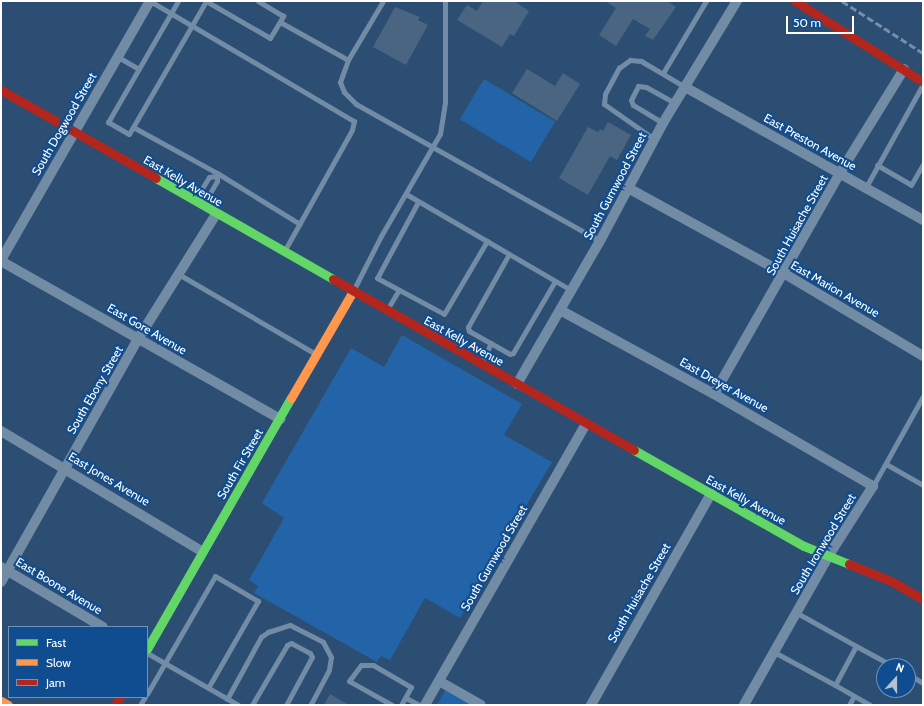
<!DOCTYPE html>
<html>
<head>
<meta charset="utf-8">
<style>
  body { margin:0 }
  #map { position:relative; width:924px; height:706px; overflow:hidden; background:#2c4e73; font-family:Cabin,sans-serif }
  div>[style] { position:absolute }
  .green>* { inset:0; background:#2264a7; transform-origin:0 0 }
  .building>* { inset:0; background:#496582 }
  .lane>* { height:5px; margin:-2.5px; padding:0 2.5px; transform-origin:2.5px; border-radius:2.5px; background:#738ca6 }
  .street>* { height:10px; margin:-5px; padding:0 5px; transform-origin:5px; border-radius:5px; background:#738ca6 }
  .fast>* { height:9px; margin:-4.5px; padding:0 4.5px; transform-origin:4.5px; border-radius:4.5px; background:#63d668 }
  .slow>* { height:9px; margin:-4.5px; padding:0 4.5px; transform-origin:4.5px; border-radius:4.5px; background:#ff974d }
  .jam>* { height:9px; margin:-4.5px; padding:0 4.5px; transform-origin:4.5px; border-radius:4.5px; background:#b3261e }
  .rail>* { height:2.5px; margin-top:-1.25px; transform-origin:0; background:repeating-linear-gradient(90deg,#778ea6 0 7px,transparent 0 10px) }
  span { translate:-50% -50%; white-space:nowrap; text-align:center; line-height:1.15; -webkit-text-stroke:4px #0f4d90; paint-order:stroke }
  .street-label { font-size:12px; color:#fff }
  .frame { position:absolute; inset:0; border:2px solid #fff; pointer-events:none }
  .legend { position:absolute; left:8px; top:626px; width:140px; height:72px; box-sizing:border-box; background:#0f4d90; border:1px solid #6f94bc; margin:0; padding:5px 7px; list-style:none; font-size:12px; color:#fff }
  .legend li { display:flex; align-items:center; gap:8px; height:20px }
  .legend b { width:20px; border:1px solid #6f94bc }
  .north { position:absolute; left:876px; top:658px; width:40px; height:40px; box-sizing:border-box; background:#0f4d90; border:1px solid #6f94bc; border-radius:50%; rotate:21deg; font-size:11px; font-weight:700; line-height:16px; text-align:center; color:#fff }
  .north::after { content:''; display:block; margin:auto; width:14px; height:18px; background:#b5c1ce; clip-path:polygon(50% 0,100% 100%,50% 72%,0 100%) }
  .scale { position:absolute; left:786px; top:16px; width:68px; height:18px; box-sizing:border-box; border:2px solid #fff; border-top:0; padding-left:5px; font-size:12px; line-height:14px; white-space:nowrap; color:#fff; -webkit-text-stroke:3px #0f4d90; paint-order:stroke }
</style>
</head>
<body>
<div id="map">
  <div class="green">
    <i style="left:484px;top:79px;width:83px;height:47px;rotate:31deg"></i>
    <i style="clip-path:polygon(402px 335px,522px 404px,504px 435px,552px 462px,460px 618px,425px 598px,390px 660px,381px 656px,377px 662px,254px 593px,258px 586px,249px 580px,284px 518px,262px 503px,351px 348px,384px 367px)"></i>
    <i style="clip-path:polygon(446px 689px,473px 705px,437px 705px)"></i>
  </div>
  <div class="building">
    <i style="clip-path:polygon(483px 1px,514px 1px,529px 11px,514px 36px,510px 34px,502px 47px,457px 20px,467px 5px,477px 11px)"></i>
    <i style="clip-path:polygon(605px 1px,667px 1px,676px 7px,653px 40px,645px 36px,650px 29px,633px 19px,616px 46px,599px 35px,616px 8px)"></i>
    <i style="clip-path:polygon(395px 7px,420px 17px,418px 20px,428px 25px,406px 65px,373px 47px)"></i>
    <i style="clip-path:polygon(527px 69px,555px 86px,563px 73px,580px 84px,557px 121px,512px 93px)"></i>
    <i style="clip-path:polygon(608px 122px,631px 135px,617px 160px,610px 156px,588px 195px,559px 178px,588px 127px,598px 132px,600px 129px,603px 131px)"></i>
    <i style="clip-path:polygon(330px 694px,349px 705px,324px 705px)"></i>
  </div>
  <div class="lane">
    <i style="left:150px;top:1px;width:237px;rotate:30.5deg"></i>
    <i style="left:354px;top:121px;width:9px;rotate:103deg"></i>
    <i style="left:352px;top:130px;width:137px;rotate:119.2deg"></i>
    <i style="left:178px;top:1px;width:140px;rotate:120deg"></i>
    <i style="left:108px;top:122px;width:24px;rotate:30deg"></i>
    <i style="left:129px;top:134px;width:154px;rotate:-59.9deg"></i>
    <i style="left:206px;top:1px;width:74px;rotate:30deg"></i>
    <i style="left:270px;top:38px;width:26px;rotate:-59deg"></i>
    <i style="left:283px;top:16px;width:29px;rotate:-149deg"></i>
    <i style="left:383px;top:1px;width:69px;rotate:120.7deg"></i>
    <i style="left:348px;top:60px;width:23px;rotate:110deg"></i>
    <i style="left:340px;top:82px;width:11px;rotate:68deg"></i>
    <i style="left:344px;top:92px;width:17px;rotate:45deg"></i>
    <i style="left:356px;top:104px;width:280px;rotate:29.3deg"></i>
    <i style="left:280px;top:22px;width:78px;rotate:29.2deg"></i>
    <i style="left:118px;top:57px;width:24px;rotate:30deg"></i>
    <i style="left:663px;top:73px;width:84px;rotate:-59.2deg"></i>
    <i style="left:663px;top:123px;width:35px;rotate:-149deg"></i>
    <i style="left:633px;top:105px;width:5px;rotate:-112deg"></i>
    <i style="left:631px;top:100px;width:16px;rotate:-63deg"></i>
    <i style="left:638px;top:86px;width:8px;rotate:7deg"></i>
    <i style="left:646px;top:87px;width:33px;rotate:29deg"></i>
    <i style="left:133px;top:127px;width:96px;rotate:28.7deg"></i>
    <i style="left:217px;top:173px;width:8px;rotate:90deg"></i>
    <i style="left:217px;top:181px;width:16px;rotate:120deg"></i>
    <i style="left:209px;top:195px;width:5px;rotate:180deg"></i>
    <i style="left:204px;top:195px;width:8px;rotate:120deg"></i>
    <i style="left:654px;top:139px;width:61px;rotate:-145deg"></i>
    <i style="left:604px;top:104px;width:10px;rotate:-84deg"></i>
    <i style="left:605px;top:94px;width:30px;rotate:-62deg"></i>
    <i style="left:619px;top:68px;width:14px;rotate:-36deg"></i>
    <i style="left:630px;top:60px;width:11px;rotate:5deg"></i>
    <i style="left:641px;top:61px;width:51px;rotate:30.6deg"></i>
    <i style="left:877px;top:165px;width:39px;rotate:30deg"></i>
    <i style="left:911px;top:185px;width:24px;rotate:-60deg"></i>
    <i style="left:217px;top:173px;width:97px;rotate:31.6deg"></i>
    <i style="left:866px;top:187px;width:118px;rotate:-61deg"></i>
    <i style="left:406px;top:194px;width:191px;rotate:30.2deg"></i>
    <i style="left:204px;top:195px;width:6px;rotate:-121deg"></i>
    <i style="left:201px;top:190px;width:15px;rotate:-58deg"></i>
    <i style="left:209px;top:177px;width:7px;rotate:-8deg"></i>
    <i style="left:418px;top:202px;width:86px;rotate:118.3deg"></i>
    <i style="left:377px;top:278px;width:76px;rotate:28.2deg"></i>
    <i style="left:444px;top:314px;width:85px;rotate:-59.5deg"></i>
    <i style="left:509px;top:254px;width:84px;rotate:119.3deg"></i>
    <i style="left:468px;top:327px;width:4px;rotate:76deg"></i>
    <i style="left:469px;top:331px;width:47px;rotate:29.3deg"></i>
    <i style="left:510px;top:354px;width:3px;rotate:-18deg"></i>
    <i style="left:513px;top:353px;width:83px;rotate:-59.7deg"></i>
    <i style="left:180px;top:275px;width:157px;rotate:30.2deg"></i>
    <i style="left:354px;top:289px;width:59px;rotate:-63deg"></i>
    <i style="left:381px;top:236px;width:118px;rotate:-60deg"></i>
    <i style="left:440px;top:134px;width:32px;rotate:-81deg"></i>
    <i style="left:445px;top:102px;width:101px;rotate:-90deg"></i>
    <i style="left:388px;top:308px;width:21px;rotate:-59deg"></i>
    <i style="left:482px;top:362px;width:21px;rotate:-65deg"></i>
    <i style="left:886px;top:464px;width:43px;rotate:29.6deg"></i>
    <i style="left:873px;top:486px;width:103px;rotate:-60.9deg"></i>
    <i style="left:797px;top:613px;width:68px;rotate:29.2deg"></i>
    <i style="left:774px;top:652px;width:69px;rotate:28.4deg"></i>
    <i style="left:147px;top:653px;width:105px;rotate:29.7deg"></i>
    <i style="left:908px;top:674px;width:17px;rotate:31deg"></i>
    <i style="left:147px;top:694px;width:136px;rotate:-60deg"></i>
    <i style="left:215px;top:576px;width:50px;rotate:30.2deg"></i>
    <i style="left:258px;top:601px;width:100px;rotate:119.9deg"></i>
    <i style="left:406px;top:698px;width:15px;rotate:28deg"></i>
    <i style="left:227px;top:699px;width:71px;rotate:-61.3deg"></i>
    <i style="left:261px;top:637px;width:9px;rotate:-36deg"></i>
    <i style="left:268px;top:632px;width:23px;rotate:-18deg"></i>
    <i style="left:290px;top:625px;width:37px;rotate:27deg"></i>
    <i style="left:323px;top:642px;width:17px;rotate:62deg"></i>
    <i style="left:331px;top:657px;width:13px;rotate:99deg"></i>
    <i style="left:329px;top:670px;width:40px;rotate:118deg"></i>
    <i style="left:140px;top:705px;width:9px;rotate:-58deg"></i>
    <i style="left:252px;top:705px;width:69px;rotate:-59.7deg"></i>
    <i style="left:287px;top:645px;width:4px;rotate:-27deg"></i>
    <i style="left:291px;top:643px;width:21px;rotate:28deg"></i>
    <i style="left:310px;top:653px;width:4px;rotate:63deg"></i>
    <i style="left:312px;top:657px;width:55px;rotate:118.4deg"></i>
    <i style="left:392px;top:705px;width:49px;rotate:-150.8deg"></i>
    <i style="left:349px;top:681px;width:20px;rotate:-53deg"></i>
    <i style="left:361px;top:665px;width:12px"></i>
    <i style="left:373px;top:665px;width:44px;rotate:30.1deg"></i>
    <i style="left:411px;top:687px;width:21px;rotate:119deg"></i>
    <i style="left:849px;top:705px;width:10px;rotate:-61deg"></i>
    <i style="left:870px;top:705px;width:40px;rotate:-150.3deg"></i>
    <i style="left:835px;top:685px;width:44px;rotate:-61.7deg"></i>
    <i style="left:856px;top:646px;width:42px;rotate:28.4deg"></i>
  </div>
  <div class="street">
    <i style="left:685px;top:87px;width:273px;rotate:29.2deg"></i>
    <i style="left:628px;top:188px;width:179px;rotate:28.7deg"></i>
    <i style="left:785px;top:274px;width:161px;rotate:30.7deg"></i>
    <i style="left:1px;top:260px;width:299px;rotate:-60.1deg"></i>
    <i style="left:1px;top:261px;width:321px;rotate:29.5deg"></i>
    <i style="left:560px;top:310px;width:175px;rotate:28.6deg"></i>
    <i style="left:714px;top:394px;width:184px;rotate:30.1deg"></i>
    <i style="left:873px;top:486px;width:84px;rotate:122.4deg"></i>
    <i style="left:828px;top:557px;width:170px;rotate:119.6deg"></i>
    <i style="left:517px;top:384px;width:165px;rotate:-59.9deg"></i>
    <i style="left:600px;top:241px;width:134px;rotate:-61.9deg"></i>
    <i style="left:663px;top:123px;width:143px;rotate:-58.8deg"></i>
    <i style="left:714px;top:394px;width:254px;rotate:-60.3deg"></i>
    <i style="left:840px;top:173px;width:122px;rotate:-58.4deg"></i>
    <i style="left:1px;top:431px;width:235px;rotate:30.9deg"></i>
    <i style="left:1px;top:567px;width:118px;rotate:30.5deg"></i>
    <i style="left:1px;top:582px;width:279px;rotate:-60.6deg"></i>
    <i style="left:138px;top:339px;width:147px;rotate:-58deg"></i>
    <i style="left:439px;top:681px;width:48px;rotate:29.7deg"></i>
    <i style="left:425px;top:705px;width:324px;rotate:-60.2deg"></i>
    <i style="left:591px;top:705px;width:243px;rotate:-60.4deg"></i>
  </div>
  <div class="fast">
    <i style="left:156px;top:178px;width:204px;rotate:29.7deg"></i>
    <i style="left:634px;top:450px;width:195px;rotate:29.5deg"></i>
    <i style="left:804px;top:546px;width:48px;rotate:21.8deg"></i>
    <i style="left:147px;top:649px;width:289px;rotate:-60.2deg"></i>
  </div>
  <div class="slow">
    <i style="left:291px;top:398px;width:124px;rotate:-59.9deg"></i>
    <i style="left:1px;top:701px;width:8px;rotate:30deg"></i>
  </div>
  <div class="jam">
    <i style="left:795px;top:1px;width:151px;rotate:32.3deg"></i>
    <i style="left:1px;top:90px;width:178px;rotate:29.6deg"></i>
    <i style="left:333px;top:279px;width:346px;rotate:29.6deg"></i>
    <i style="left:849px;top:564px;width:48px;rotate:22.2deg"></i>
    <i style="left:893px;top:582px;width:34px;rotate:30deg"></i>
    <i style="left:115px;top:705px;width:9px;rotate:-58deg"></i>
  </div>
  <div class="rail">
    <i style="left:842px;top:1px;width:96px;rotate:32.7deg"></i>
  </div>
  <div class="street-label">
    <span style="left:64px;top:124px;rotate:-60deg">South Dogwood Street</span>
    <span style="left:810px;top:142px;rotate:29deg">East Preston Avenue</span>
    <span style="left:183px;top:181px;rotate:30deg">East Kelly Avenue</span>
    <span style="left:615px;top:186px;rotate:-62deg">South Gumwood Street</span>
    <span style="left:797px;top:225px;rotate:-61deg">South Huisache Street</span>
    <span style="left:835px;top:289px;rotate:30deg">East Marion Avenue</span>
    <span style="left:147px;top:329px;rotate:30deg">East Gore Avenue</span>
    <span style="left:464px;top:341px;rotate:29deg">East Kelly Avenue</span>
    <span style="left:724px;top:385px;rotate:29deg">East Dreyer Avenue</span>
    <span style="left:95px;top:390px;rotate:-60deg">South Ebony Street</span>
    <span style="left:240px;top:464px;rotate:-60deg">South Fir Street</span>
    <span style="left:109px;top:479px;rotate:31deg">East Jones Avenue</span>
    <span style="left:746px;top:500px;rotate:29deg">East Kelly Avenue</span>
    <span style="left:823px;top:544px;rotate:-59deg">South Ironwood Street</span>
    <span style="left:494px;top:558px;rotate:-60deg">South Gumwood Street</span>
    <span style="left:59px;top:586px;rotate:31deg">East Boone Avenue</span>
    <span style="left:639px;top:593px;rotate:-60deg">South Huisache Street</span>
  </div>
  <div class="frame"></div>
  <ul class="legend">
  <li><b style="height:5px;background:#63d668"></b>Fast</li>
  <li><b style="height:5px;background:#ff974d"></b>Slow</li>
  <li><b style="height:5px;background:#b3261e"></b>Jam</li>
  </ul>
  <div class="north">N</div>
  <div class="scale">50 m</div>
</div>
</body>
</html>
